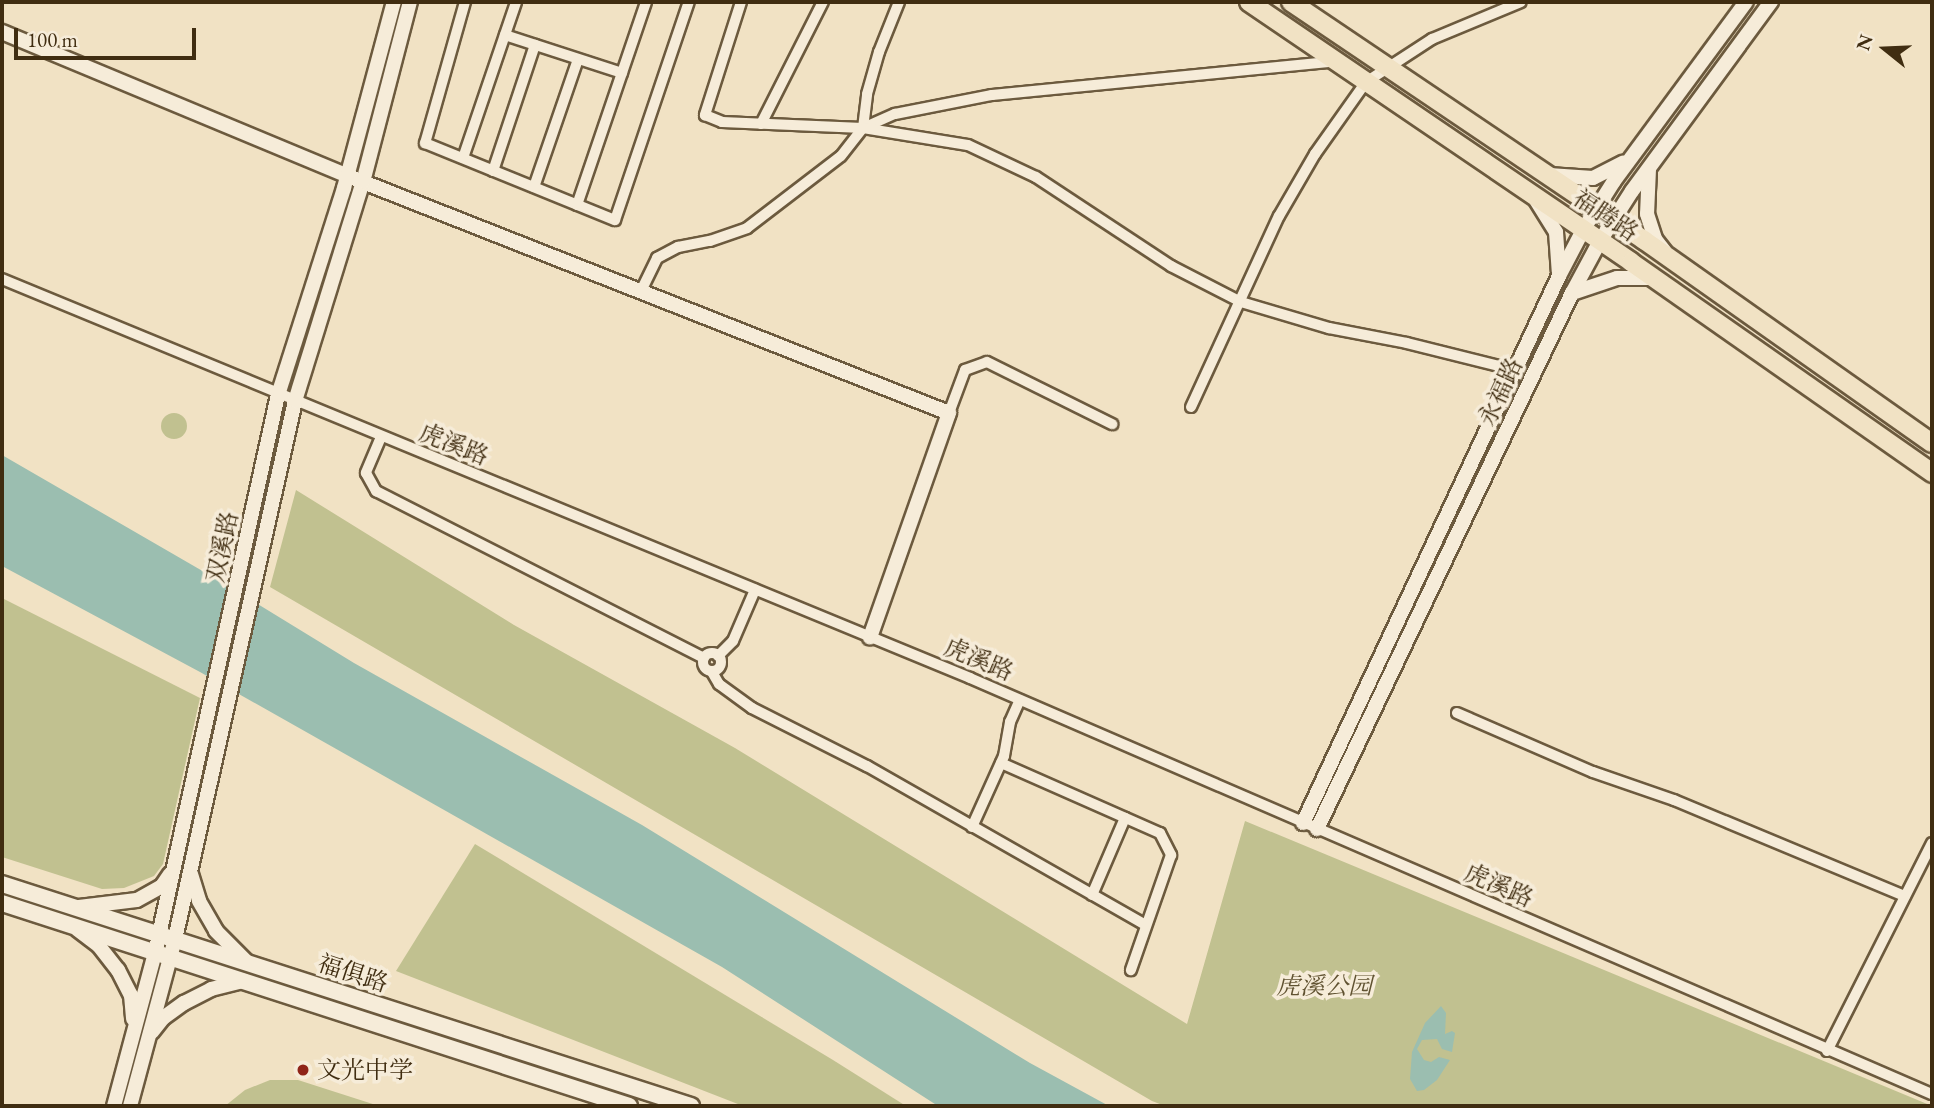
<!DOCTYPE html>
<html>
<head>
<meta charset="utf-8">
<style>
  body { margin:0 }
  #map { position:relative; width:1934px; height:1108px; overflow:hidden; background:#f1e2c4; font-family:"EB Garamond","Noto Serif SC",serif }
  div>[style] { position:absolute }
  .green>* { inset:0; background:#c1c190 }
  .round { border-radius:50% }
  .water>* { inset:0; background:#9bbeb0 }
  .roads { filter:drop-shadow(2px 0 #6c5a3e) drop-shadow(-2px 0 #6c5a3e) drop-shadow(0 2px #6c5a3e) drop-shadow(0 -2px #6c5a3e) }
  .minor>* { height:10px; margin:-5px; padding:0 5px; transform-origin:5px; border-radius:5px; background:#f6ecd9 }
  .minor>.ring { margin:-5px; padding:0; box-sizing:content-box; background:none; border:10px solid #f6ecd9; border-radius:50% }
  .tertiary>* { height:14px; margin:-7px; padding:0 7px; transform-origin:7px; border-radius:7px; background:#f6ecd9 }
  .secondary>* { height:16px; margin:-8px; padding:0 8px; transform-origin:8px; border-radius:8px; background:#f6ecd9 }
  .primary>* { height:18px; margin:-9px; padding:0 9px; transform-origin:9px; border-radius:9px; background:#f1e2c4 }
  .dots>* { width:19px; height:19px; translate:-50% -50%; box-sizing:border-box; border:4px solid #f6ecd9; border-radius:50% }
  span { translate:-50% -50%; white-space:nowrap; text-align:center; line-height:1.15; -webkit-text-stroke:7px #f6ecd9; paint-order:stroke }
  .street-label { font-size:24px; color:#402d11 }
  .park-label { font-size:24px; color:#605231; font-style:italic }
  .poi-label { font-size:24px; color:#402d11 }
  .left { translate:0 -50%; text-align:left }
  .frame { position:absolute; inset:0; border:4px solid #402d11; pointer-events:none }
  .north { position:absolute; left:1850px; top:14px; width:70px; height:70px; -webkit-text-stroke:5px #f6ecd9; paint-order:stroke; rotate:288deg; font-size:19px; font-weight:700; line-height:28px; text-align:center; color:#402d11 }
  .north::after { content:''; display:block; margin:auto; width:24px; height:32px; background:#402d11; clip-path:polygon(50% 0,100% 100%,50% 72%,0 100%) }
  .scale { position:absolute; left:14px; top:28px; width:182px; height:32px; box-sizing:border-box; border:4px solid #402d11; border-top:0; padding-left:9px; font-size:21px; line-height:24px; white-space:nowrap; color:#402d11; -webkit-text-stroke:5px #f6ecd9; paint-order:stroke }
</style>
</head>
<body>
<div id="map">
  <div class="green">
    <i class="round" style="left:161px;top:413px;width:26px;height:26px"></i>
    <i style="clip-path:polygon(296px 490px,514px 625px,735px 748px,1187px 1024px,1245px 821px,1932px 1106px,1165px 1106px,1152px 1101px,270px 587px)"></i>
    <i style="clip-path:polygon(2px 598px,200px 698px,163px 864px,154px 876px,124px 888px,102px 889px,2px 857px)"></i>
    <i style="clip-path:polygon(475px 844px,833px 1060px,906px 1106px,743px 1106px,396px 971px)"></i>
    <i style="clip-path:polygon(270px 1080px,298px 1080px,379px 1106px,225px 1106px,245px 1090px)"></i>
  </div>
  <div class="water">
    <i style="clip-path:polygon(2px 455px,225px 584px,354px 663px,642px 825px,1030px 1063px,1109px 1106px,938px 1106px,722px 967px,200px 672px,2px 566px)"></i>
    <i style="clip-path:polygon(1441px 1006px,1446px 1013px,1445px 1034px,1452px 1031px,1455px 1033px,1452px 1052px,1442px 1049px,1437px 1039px,1422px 1040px,1417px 1049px,1424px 1060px,1431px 1062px,1439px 1057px,1450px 1060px,1437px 1080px,1424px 1090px,1417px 1091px,1410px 1079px,1412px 1052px,1425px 1023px)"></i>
  </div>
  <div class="roads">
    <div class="minor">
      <i style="left:465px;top:2px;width:147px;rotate:105.8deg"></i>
      <i style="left:425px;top:143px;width:205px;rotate:22.1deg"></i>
      <i style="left:615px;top:220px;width:230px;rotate:-71.3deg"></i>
      <i style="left:741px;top:2px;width:119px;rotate:107.7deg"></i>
      <i style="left:705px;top:115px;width:18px;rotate:22deg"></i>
      <i style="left:722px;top:122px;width:141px;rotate:2.4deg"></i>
      <i style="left:863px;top:128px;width:35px;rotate:-24deg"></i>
      <i style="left:895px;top:114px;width:99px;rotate:-11.1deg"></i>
      <i style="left:992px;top:95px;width:346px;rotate:-5.6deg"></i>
      <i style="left:505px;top:35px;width:123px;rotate:18deg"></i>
      <i style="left:761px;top:124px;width:137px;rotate:-63.1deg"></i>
      <i style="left:863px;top:128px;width:34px;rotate:-83deg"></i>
      <i style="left:867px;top:94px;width:44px;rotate:-74.1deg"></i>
      <i style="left:879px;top:52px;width:54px;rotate:-68.2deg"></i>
      <i style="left:463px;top:158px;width:165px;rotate:-71.2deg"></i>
      <i style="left:493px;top:171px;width:133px;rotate:-71.6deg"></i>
      <i style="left:534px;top:187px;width:135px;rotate:-71deg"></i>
      <i style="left:577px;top:205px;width:214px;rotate:-71.2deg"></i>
      <i style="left:2px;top:279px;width:1047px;rotate:22.4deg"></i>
      <i style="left:970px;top:678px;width:1048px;rotate:23.39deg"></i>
      <i style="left:641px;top:291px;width:37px;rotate:-64deg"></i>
      <i style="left:657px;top:258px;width:24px;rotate:-28deg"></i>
      <i style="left:678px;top:247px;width:33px;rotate:-11deg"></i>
      <i style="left:710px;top:241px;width:39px;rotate:-19deg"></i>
      <i style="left:747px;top:228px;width:118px;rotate:-37.5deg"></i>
      <i style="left:841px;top:156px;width:36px;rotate:-52deg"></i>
      <i style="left:863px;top:128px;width:106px;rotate:9.2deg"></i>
      <i style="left:968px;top:145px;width:75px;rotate:25.2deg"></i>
      <i style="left:1036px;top:177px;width:162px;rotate:33.4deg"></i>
      <i style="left:1171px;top:266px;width:79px;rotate:27.2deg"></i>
      <i style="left:1241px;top:302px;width:92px;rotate:16.5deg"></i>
      <i style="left:1329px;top:328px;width:79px;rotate:10.9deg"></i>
      <i style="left:1407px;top:343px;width:111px;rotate:14deg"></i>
      <i style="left:1191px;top:407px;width:210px;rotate:-65.3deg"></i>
      <i style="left:1279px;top:216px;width:72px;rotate:-59.9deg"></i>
      <i style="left:1315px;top:154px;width:88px;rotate:-54.7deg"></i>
      <i style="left:1366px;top:82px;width:79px;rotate:-33.1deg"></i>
      <i style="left:1432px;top:39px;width:96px;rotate:-22.6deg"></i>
      <i style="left:949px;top:413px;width:46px;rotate:-69.6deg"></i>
      <i style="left:965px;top:370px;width:23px;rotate:-20deg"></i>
      <i style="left:987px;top:362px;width:140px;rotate:26.4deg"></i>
      <i style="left:381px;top:437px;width:39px;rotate:113deg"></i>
      <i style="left:366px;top:473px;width:21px;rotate:61deg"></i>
      <i style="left:376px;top:491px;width:368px;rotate:27deg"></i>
      <i class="ring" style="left:703px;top:653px;width:8px;height:8px"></i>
      <i style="left:718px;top:656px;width:21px;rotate:-45deg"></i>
      <i style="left:733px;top:641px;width:56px;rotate:-66.7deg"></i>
      <i style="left:712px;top:672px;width:14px;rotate:60deg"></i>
      <i style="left:719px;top:684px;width:41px;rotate:36deg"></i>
      <i style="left:752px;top:708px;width:129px;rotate:26.8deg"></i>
      <i style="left:867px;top:766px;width:321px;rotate:29.7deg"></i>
      <i style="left:1457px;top:713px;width:148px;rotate:23.5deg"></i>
      <i style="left:1593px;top:772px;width:86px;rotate:19.1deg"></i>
      <i style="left:1674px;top:800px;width:250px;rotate:22.6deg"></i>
      <i style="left:1001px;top:763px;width:174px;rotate:23.8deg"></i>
      <i style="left:1160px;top:833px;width:25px;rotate:63deg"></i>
      <i style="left:1171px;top:855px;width:122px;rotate:109.2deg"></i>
      <i style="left:972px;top:827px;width:78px;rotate:-65.7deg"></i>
      <i style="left:1004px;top:756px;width:35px;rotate:-80deg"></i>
      <i style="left:1010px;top:722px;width:24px;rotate:-66deg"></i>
      <i style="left:1092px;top:895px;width:84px;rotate:-66.8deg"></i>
      <i style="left:1827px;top:1051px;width:233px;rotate:-63.2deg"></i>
    </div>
    <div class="tertiary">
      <i style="left:2px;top:32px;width:375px;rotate:22.6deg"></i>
      <i style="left:348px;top:176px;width:646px;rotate:21.52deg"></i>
      <i style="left:949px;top:413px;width:238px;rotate:109.4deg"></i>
      <i style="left:1649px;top:169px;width:45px;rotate:92.5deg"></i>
      <i style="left:1647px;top:214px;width:26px;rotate:72deg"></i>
      <i style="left:1655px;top:239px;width:16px;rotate:52deg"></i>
      <i style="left:1549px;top:175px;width:44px;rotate:3.9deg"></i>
      <i style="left:1593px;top:178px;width:34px;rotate:-27deg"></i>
      <i style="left:1536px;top:200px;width:38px;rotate:58deg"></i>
      <i style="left:1556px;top:232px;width:39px;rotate:86deg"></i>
      <i style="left:1572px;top:293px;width:47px;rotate:-18.4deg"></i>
      <i style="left:1617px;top:278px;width:36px"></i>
      <i style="left:1303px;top:823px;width:604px;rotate:-64.92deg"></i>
      <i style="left:1559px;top:276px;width:52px;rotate:-62.4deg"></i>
      <i style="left:1583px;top:230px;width:58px;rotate:-57.7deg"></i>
      <i style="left:1614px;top:181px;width:222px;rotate:-53.6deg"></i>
      <i style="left:1317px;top:829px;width:594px;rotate:-64.56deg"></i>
      <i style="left:1572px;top:293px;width:59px;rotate:-61.7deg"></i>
      <i style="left:1600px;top:241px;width:59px;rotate:-57.4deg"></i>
      <i style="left:1632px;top:191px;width:235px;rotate:-53.7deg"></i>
      <i style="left:191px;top:874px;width:28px;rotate:73deg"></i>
      <i style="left:199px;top:901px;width:34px;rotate:60deg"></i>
      <i style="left:216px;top:931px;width:44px;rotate:45deg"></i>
      <i style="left:79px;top:907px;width:58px;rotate:-6.9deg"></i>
      <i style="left:137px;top:900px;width:29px;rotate:-29deg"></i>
      <i style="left:162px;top:886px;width:14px;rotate:-56deg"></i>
      <i style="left:78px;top:930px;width:26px;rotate:37deg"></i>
      <i style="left:99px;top:946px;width:31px;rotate:52deg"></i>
      <i style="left:118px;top:970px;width:28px;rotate:63deg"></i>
      <i style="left:131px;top:995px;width:24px;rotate:85deg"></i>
      <i style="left:152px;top:1032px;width:18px;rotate:-52deg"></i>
      <i style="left:163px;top:1018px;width:26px;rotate:-36deg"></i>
      <i style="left:184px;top:1003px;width:30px;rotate:-27deg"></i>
      <i style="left:211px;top:989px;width:34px;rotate:-14deg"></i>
      <i style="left:114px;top:1106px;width:158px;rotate:-75deg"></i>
      <i style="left:155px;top:953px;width:571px;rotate:-77.57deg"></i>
      <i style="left:278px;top:395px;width:217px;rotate:-72.3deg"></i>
      <i style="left:344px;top:188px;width:193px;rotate:-75deg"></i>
      <i style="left:130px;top:1106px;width:173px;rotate:-74.9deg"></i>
      <i style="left:175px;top:939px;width:551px;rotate:-77.43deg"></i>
      <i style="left:295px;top:401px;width:229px;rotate:-72.8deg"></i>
      <i style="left:363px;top:182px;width:186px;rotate:-75.4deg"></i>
    </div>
    <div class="secondary">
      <i style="left:2px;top:884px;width:724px;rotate:17.86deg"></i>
      <i style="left:2px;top:903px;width:659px;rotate:17.94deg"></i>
    </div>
    <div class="primary">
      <i style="left:1249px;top:2px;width:462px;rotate:34.2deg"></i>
      <i style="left:1631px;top:262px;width:368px;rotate:35deg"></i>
      <i style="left:1291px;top:2px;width:426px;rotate:34deg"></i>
      <i style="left:1644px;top:240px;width:352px;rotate:35.2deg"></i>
    </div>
  </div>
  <div class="dots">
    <i style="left:303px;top:1070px;background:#8f2418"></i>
  </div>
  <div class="street-label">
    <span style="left:1606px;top:215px;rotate:34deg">福腾路</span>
    <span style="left:1500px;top:392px;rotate:-65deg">永福路</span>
    <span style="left:454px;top:444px;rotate:22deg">虎溪路</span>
    <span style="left:222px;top:547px;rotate:-78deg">双溪路</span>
    <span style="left:979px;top:659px;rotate:23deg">虎溪路</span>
    <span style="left:1499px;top:885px;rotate:24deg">虎溪路</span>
    <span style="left:353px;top:973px;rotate:18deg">福俱路</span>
  </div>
  <div class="park-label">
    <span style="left:1324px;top:986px">虎溪公园</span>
  </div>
  <div class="poi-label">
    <span class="left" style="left:317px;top:1070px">文光中学</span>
  </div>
  <div class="frame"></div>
  <div class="north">N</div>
  <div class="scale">100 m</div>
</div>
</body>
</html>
